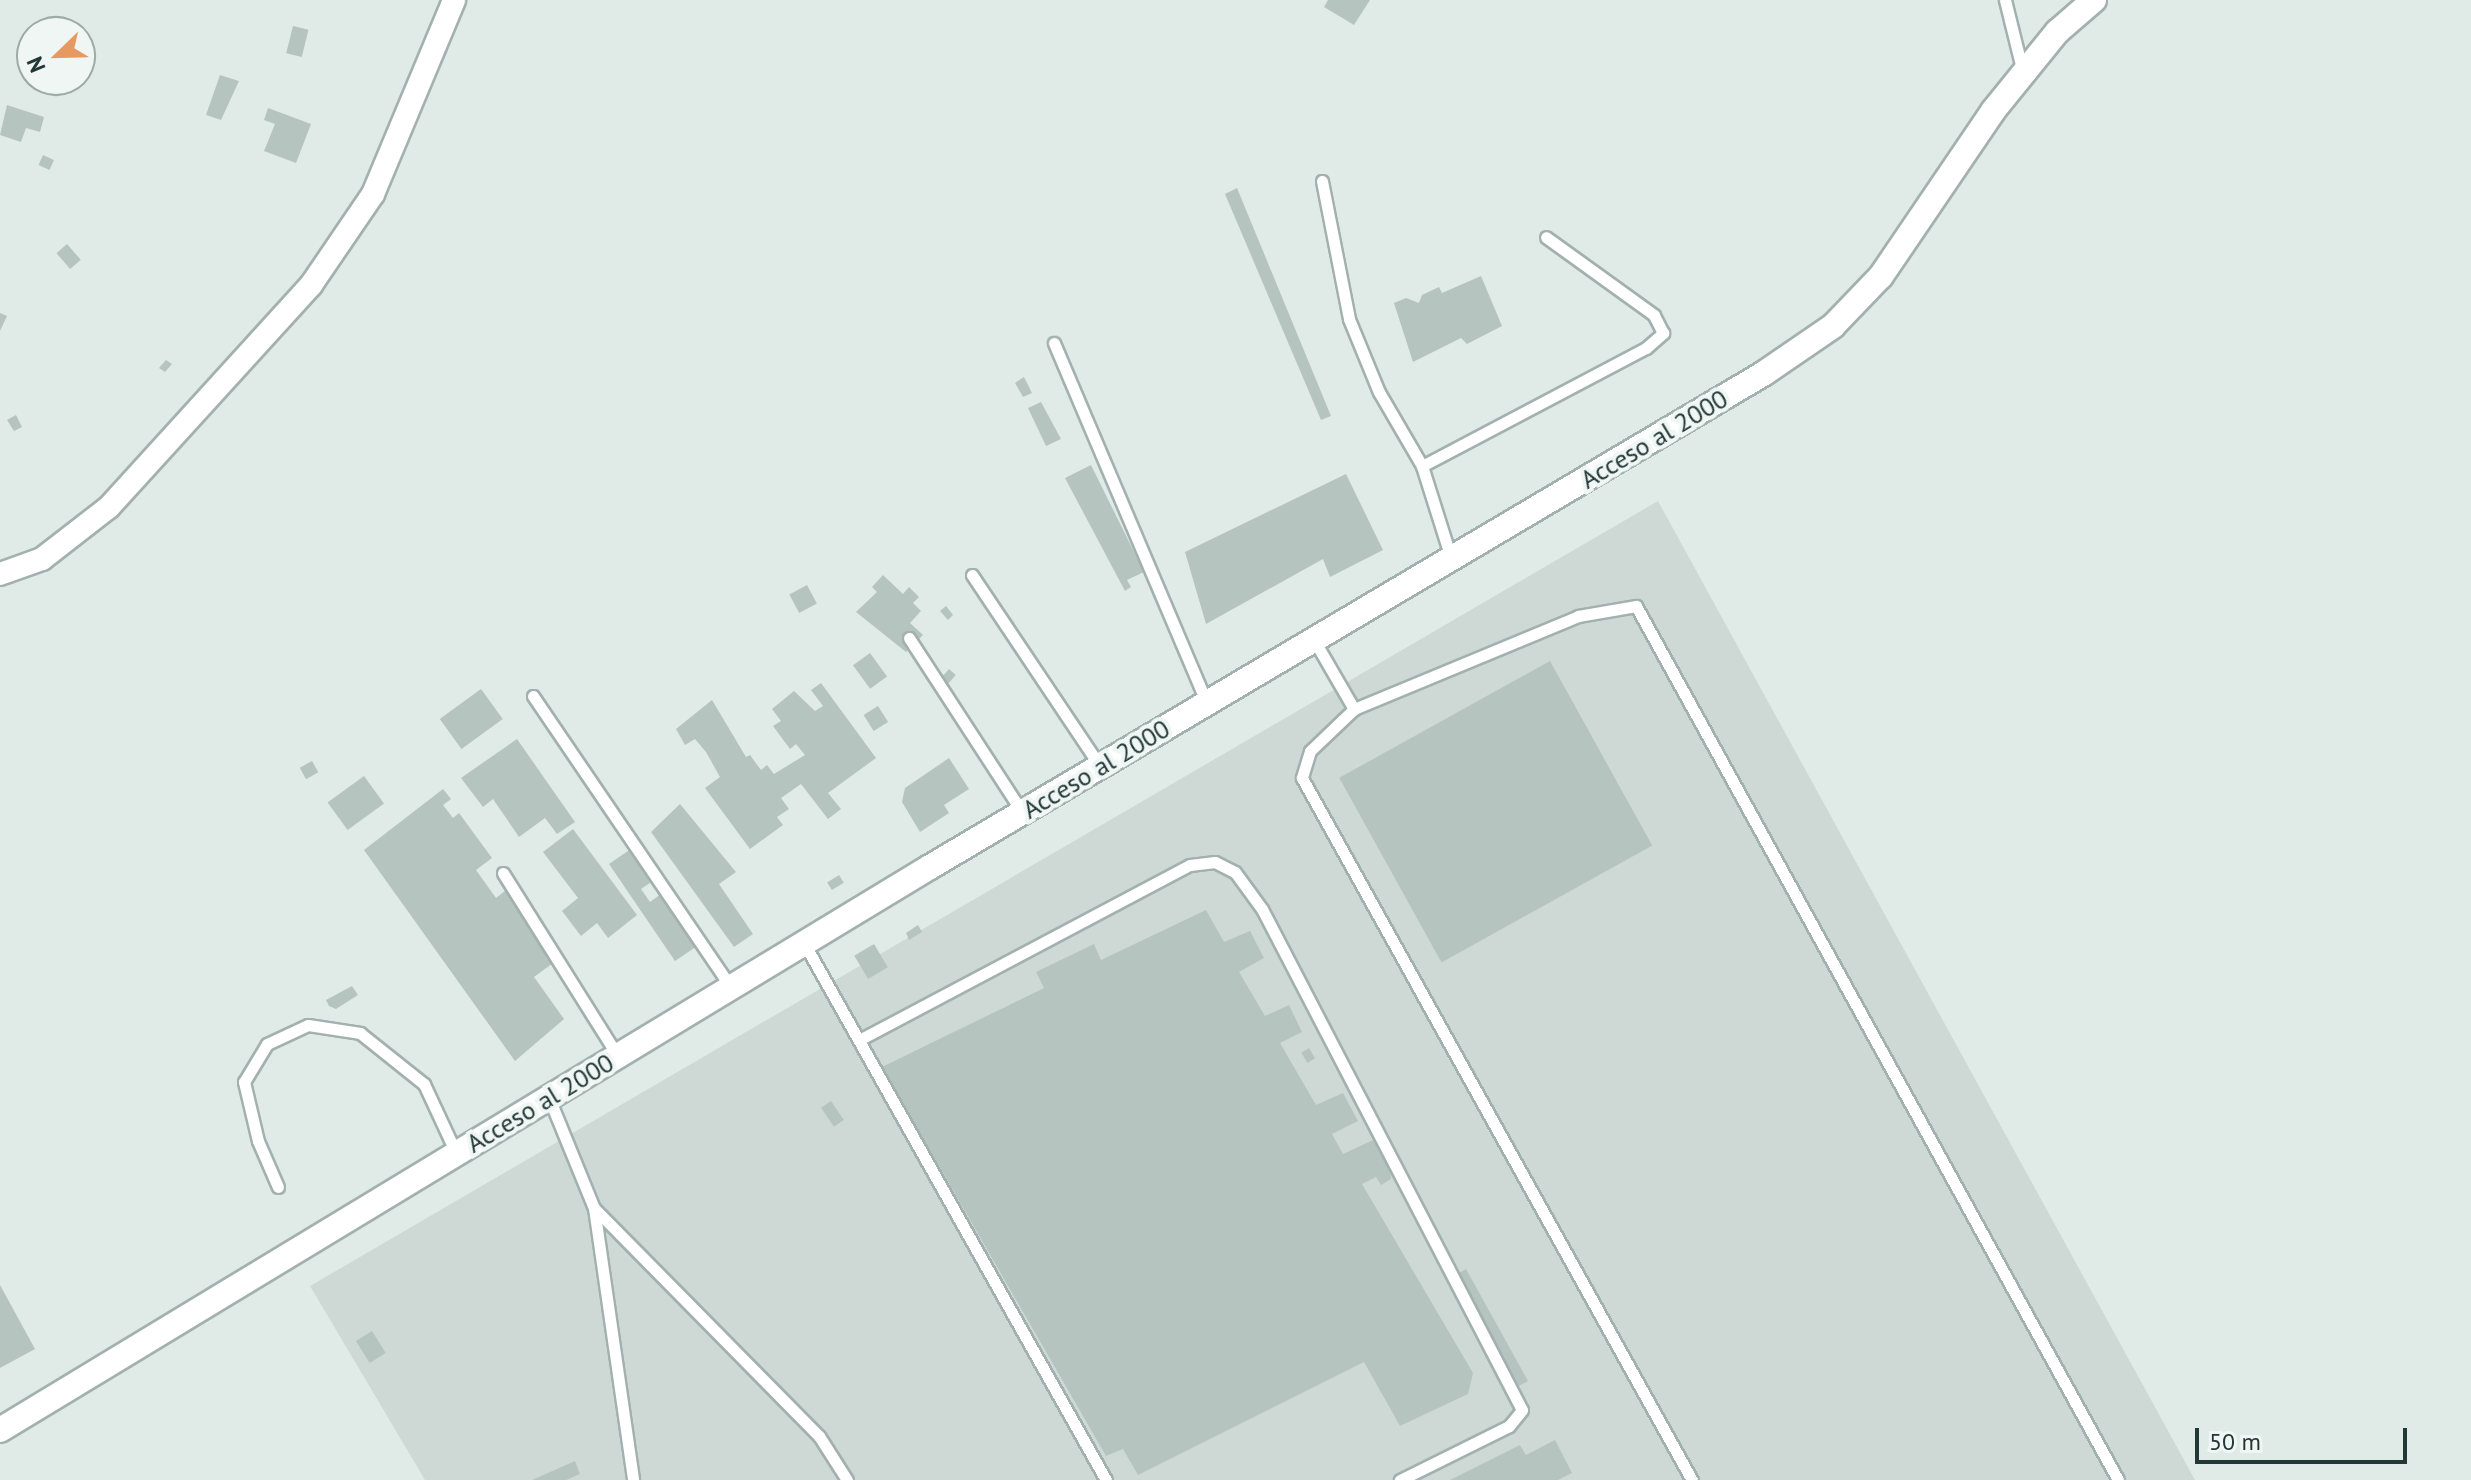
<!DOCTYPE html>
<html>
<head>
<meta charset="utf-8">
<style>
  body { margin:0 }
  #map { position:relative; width:2471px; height:1480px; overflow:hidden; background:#e0eae7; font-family:"PT Sans",sans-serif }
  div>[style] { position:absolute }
  .built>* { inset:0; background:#ced9d6 }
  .building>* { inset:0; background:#b6c4c0; transform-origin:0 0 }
  .roads { filter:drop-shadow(2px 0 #a3b1ae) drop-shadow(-2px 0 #a3b1ae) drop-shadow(0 2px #a3b1ae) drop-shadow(0 -2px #a3b1ae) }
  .service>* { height:11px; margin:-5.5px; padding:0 5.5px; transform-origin:5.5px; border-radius:5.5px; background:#fff }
  .minor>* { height:22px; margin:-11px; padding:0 11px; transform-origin:11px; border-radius:11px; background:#fff }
  .tertiary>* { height:24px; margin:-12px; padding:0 12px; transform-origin:12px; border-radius:12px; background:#fff }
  span { translate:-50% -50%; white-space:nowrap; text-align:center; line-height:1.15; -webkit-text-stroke:8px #f0f6f4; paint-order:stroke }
  .street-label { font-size:26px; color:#223836 }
  .north { position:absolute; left:16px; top:16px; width:80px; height:80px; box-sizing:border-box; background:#f0f6f4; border:2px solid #9eaaa8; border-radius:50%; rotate:247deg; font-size:22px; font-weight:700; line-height:32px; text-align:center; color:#223836 }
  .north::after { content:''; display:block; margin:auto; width:28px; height:36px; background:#e69961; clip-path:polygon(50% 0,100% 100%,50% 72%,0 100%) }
  .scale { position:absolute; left:2195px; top:1428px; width:212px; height:36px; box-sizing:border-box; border:4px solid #223836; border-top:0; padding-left:10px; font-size:24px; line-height:28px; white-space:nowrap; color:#223836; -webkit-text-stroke:6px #f0f6f4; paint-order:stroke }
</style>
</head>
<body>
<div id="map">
  <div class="built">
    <i style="clip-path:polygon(1658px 501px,2195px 1480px,425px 1480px,310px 1286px)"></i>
  </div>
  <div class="building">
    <i style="clip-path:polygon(1328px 0,1370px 0,1354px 25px,1324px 7px)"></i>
    <i style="left:293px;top:26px;width:16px;height:28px;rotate:14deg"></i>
    <i style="clip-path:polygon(220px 75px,239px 81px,221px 120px,206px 115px)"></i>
    <i style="clip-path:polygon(7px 105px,44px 117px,40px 132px,26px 128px,21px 142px,0 135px)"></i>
    <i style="clip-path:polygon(268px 108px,311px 124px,296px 163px,264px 151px,275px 124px,264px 120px)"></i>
    <i style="left:43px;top:155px;width:12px;height:11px;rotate:24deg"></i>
    <i style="clip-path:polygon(1237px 188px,1331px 416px,1321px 420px,1225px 194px)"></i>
    <i style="left:67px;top:244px;width:21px;height:14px;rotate:49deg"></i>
    <i style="clip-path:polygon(1481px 276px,1502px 326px,1467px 344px,1461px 338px,1413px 362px,1394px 303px,1406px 298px,1419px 303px,1422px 295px,1439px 287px,1442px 293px)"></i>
    <i style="clip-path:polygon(0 313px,7px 316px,0 331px)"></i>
    <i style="clip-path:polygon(166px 360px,172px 364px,165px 372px,159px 368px)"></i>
    <i style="clip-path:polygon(1024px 377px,1032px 393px,1023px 397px,1015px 383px)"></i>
    <i style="clip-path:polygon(1041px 402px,1061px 439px,1046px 446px,1028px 408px)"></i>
    <i style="clip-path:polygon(16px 415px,22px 427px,14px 431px,7px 420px)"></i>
    <i style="clip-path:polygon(1091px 465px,1144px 572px,1127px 580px,1131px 587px,1125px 591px,1065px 478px)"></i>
    <i style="clip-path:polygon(1346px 474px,1383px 550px,1330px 577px,1323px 559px,1206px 624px,1185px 552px)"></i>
    <i style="clip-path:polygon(883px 575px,903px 594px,909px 587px,919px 597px,913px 603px,921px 611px,910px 623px,923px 635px,906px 652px,856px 612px,877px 592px,872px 587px)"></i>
    <i style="left:807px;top:585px;width:21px;height:20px;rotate:62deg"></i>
    <i style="clip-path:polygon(946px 606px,953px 615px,948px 620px,940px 611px)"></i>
    <i style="left:870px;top:653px;width:29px;height:21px;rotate:54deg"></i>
    <i style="left:1550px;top:661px;width:211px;height:241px;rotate:61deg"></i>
    <i style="left:949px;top:669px;width:9px;height:17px;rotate:41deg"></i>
    <i style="clip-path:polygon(821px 683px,876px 758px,828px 793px,841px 809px,828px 819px,801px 784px,781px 798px,789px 809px,777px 817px,783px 825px,750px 849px,705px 788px,720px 777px,706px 752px,695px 739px,685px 745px,676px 729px,712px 700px,746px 757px,750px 755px,761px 770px,767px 765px,774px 774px,805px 755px,796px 744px,790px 749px,773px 726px,781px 721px,772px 709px,794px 691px,815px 711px,823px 706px,811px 690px)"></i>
    <i style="left:481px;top:689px;width:37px;height:51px;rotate:54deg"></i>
    <i style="left:878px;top:706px;width:19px;height:17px;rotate:58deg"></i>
    <i style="clip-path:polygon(517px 739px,575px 822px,557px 834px,545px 818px,519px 837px,493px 799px,483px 807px,461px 778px)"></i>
    <i style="clip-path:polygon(949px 758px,969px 789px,944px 805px,949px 813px,920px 832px,902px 802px,905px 788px)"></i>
    <i style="left:312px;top:761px;width:13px;height:14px;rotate:61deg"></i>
    <i style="left:364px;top:776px;width:34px;height:45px;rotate:54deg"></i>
    <i style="clip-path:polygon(443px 789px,451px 799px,443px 805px,453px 818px,459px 813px,492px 858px,476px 870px,496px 898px,510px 887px,560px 958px,534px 977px,564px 1019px,515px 1061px,364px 850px)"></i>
    <i style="clip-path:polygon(680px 804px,736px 872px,719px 884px,753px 934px,734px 947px,651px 832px)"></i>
    <i style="clip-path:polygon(573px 829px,637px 915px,608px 938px,597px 923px,581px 936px,562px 911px,578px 898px,543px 852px)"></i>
    <i style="clip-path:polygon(638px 844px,660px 876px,641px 889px,650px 902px,661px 894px,660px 886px,700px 944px,675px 961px,609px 864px)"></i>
    <i style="left:839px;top:875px;width:9px;height:14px;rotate:58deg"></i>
    <i style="clip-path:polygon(1206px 910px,1224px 942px,1250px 931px,1264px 958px,1239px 972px,1265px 1016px,1289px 1005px,1302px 1032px,1280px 1043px,1316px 1105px,1343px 1093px,1358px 1121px,1332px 1134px,1343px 1154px,1373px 1140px,1390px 1169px,1391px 1179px,1381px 1185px,1376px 1177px,1362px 1184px,1473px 1373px,1468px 1394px,1400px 1426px,1364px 1362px,1138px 1475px,1123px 1449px,1106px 1456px,882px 1067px,1044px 988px,1036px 972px,1094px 944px,1101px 960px)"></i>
    <i style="clip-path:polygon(918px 925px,922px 932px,909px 940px,906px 933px)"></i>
    <i style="left:874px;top:944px;width:27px;height:23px;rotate:59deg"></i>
    <i style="clip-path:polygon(352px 986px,358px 995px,336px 1009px,329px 1006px,326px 1000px)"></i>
    <i style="left:1309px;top:1048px;width:12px;height:9px;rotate:59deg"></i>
    <i style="left:831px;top:1101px;width:23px;height:12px;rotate:56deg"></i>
    <i style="left:1466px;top:1269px;width:128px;height:22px;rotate:61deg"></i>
    <i style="clip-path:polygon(0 1285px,35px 1349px,0 1368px)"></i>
    <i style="left:372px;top:1331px;width:26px;height:19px;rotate:58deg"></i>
    <i style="clip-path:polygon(1555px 1440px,1572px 1473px,1558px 1480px,1450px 1480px,1520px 1445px,1526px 1455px)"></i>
    <i style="clip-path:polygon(575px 1461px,580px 1474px,566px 1480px,532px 1480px)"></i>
  </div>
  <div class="roads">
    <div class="service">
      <i style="left:2005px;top:0;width:75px;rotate:76.1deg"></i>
      <i style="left:1322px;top:181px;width:141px;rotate:78.9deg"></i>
      <i style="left:1349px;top:319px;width:79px;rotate:67.7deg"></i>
      <i style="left:1379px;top:392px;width:86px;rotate:59.8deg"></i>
      <i style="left:1422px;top:466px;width:96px;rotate:72.5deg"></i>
      <i style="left:1054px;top:343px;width:391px;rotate:67deg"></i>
      <i style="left:1422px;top:466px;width:253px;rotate:-27.8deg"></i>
      <i style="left:1646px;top:348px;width:23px;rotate:-41deg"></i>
      <i style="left:1663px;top:333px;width:20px;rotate:-117deg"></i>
      <i style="left:1654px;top:315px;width:133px;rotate:-144.2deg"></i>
      <i style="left:972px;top:575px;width:230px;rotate:56.2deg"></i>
      <i style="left:909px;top:638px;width:207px;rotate:57deg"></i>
      <i style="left:1314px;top:640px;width:80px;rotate:59.9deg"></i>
      <i style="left:1354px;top:709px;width:61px;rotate:136.3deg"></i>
      <i style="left:1310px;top:751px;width:28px;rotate:107deg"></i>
      <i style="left:1302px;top:778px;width:803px;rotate:60.95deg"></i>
      <i style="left:533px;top:696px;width:352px;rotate:55.8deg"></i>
      <i style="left:1354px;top:709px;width:243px;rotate:-22.5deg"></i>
      <i style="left:1578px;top:616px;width:59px;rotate:-9.8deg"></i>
      <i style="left:1636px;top:606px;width:998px;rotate:61.12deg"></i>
      <i style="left:503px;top:873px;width:216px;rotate:57.9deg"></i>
      <i style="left:804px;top:943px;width:616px;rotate:60.65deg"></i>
      <i style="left:859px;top:1040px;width:374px;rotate:-27.9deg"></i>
      <i style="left:1190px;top:865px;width:25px;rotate:-7deg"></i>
      <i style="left:1215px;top:862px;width:22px;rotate:27deg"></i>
      <i style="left:1235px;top:872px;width:46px;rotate:53.9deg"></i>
      <i style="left:1262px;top:909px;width:564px;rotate:62.57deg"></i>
      <i style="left:1522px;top:1410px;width:21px;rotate:129deg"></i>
      <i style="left:1509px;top:1426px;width:122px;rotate:153.6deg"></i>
      <i style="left:549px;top:1098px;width:119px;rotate:67.8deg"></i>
      <i style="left:594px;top:1208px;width:275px;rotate:81.8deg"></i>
      <i style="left:278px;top:1187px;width:50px;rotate:-113.5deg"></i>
      <i style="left:258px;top:1141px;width:61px;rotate:-103.3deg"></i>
      <i style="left:244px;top:1082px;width:44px;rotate:-58.8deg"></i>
      <i style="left:267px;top:1044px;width:45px;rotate:-24.9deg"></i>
      <i style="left:308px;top:1025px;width:53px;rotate:8.7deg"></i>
      <i style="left:360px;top:1033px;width:82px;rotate:38.6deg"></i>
      <i style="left:424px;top:1084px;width:76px;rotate:65.1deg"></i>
      <i style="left:595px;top:1209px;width:319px;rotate:45.4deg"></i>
      <i style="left:819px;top:1436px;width:52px;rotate:57.5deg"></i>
    </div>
    <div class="minor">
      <i style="left:0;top:574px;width:45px;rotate:-19.7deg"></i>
      <i style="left:42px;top:559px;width:85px;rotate:-37.8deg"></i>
      <i style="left:109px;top:507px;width:300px;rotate:-47.7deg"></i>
      <i style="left:311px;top:285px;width:110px;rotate:-55.7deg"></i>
      <i style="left:373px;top:194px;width:210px;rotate:-67.3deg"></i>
    </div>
    <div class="tertiary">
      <i style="left:0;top:1430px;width:1087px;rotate:-31.19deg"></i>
      <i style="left:930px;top:867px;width:968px;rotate:-30.62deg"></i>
      <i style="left:1763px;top:374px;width:85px;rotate:-34.4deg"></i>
      <i style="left:1833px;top:326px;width:69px;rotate:-46.2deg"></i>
      <i style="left:1881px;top:276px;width:199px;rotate:-55.8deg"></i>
      <i style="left:1993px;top:111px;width:102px;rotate:-51deg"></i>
      <i style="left:2057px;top:32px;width:49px;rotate:-40.9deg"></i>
    </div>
  </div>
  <div class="street-label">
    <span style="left:1654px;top:439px;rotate:-31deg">Acceso al 2000</span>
    <span style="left:1096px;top:769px;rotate:-31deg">Acceso al 2000</span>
    <span style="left:540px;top:1103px;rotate:-31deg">Acceso al 2000</span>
  </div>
  <div class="north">N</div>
  <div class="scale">50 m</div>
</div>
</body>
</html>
